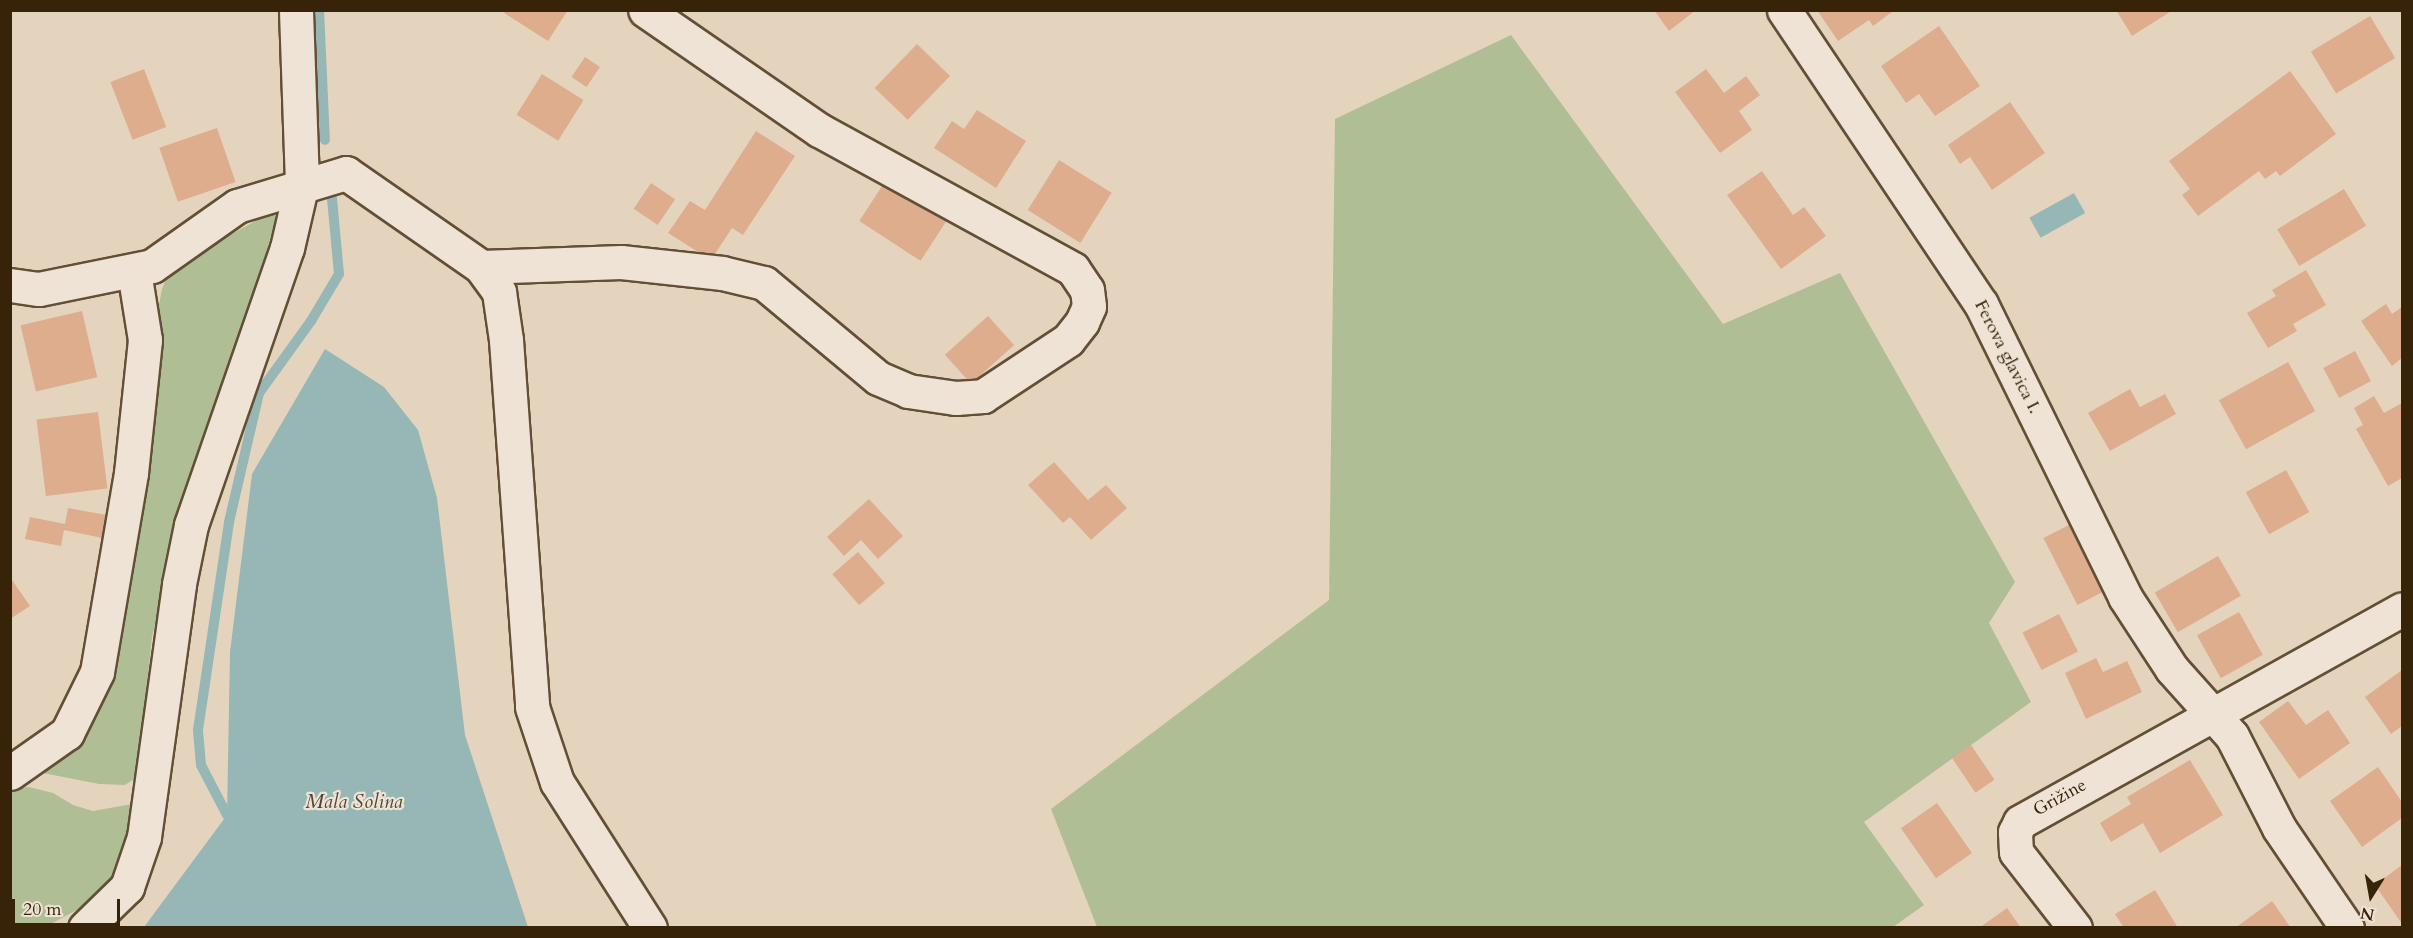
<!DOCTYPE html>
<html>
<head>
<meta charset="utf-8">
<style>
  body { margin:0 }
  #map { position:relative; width:2413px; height:938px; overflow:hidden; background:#e5d4bd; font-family:Cardo,serif }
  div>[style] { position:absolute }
  .green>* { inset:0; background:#b0be95 }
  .water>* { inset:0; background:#96b7b6; transform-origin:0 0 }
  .stream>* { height:10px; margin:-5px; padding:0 5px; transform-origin:5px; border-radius:5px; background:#96b7b6 }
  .building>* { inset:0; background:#ddad8e; transform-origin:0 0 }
  .roads { filter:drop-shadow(2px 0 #624f35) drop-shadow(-2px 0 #624f35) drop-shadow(0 2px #624f35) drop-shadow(0 -2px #624f35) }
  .minor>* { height:33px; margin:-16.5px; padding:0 16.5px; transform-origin:16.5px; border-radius:16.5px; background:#eee3d4 }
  span { translate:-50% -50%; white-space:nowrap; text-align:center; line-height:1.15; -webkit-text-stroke:4.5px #eee3d4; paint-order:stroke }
  .street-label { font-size:18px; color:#372308 }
  .water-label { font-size:20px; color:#4f4834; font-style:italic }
  .frame { position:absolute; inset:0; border:12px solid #372308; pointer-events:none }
  .north { position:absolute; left:2341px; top:866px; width:60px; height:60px; -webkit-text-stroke:4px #eee3d4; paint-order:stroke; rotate:191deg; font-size:16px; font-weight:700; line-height:24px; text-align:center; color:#372308 }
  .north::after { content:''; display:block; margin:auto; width:21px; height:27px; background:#372308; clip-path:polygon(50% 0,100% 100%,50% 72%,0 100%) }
  .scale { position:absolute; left:12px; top:899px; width:108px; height:27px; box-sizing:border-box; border:3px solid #372308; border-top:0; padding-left:8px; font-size:18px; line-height:21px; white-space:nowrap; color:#372308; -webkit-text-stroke:4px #eee3d4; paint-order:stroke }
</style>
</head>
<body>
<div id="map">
  <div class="green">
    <i style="clip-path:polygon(1511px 35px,1723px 324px,1840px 273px,2015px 582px,1989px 623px,2031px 702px,1864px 822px,1924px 905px,1893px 927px,1097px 927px,1051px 809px,1329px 600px,1335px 119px)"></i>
    <i style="clip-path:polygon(272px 212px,276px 217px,265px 256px,183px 504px,152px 637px,137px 777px,125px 785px,99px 784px,43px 773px,40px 770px,112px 663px,143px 504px,156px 320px,162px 289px,168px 275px,184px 260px)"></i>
    <i style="clip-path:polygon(29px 787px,53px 793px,73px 805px,93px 811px,132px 804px,135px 814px,113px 880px,88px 904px,45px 927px,11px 927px,10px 789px)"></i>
  </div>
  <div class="water">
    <i style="left:2074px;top:193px;width:23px;height:51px;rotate:61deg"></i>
    <i style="clip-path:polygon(325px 349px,384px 387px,418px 430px,437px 498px,465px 735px,528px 927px,144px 927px,227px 815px,230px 652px,252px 474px)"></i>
  </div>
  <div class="stream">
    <i style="left:319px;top:10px;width:130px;rotate:87.4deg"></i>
    <i style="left:227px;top:815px;width:56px;rotate:-117.5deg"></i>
    <i style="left:201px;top:765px;width:35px;rotate:-95deg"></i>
    <i style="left:198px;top:730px;width:210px;rotate:-81.5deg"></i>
    <i style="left:229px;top:522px;width:132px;rotate:-76.9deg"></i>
    <i style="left:259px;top:393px;width:89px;rotate:-54.2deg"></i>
    <i style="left:311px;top:321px;width:55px;rotate:-59.2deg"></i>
    <i style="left:339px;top:274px;width:76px;rotate:-95.3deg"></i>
  </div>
  <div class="building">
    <i style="clip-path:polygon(506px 10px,568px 10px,548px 41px,504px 13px)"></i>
    <i style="clip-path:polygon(1654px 10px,1696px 10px,1669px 31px)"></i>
    <i style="clip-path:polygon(1817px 10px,1890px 10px,1892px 12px,1873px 26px,1869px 20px,1838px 41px)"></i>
    <i style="clip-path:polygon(2116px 10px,2173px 10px,2132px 36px)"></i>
    <i style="left:2370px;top:16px;width:49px;height:69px;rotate:59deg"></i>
    <i style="clip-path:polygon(1939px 26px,1980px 86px,1935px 116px,1919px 94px,1906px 103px,1881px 66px)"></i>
    <i style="left:917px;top:44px;width:46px;height:61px;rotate:44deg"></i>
    <i style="left:585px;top:57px;width:18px;height:24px;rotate:34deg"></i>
    <i style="left:144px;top:69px;width:62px;height:36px;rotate:69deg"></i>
    <i style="clip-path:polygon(1706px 69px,1724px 93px,1746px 76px,1760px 95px,1739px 111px,1752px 130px,1720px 153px,1675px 92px)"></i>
    <i style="clip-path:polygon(2290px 71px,2336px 134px,2280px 176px,2276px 171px,2265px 179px,2259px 171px,2198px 216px,2182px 195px,2190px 189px,2169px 161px)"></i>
    <i style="left:542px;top:74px;width:49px;height:48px;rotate:32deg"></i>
    <i style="clip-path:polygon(2010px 102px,2045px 153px,1992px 190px,1970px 157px,1960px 164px,1948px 145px)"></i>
    <i style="clip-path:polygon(977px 110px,1026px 141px,996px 188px,934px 148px,952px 121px,964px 129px)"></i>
    <i style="left:217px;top:128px;width:57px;height:61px;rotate:71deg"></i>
    <i style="clip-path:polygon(756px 131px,795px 156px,743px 235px,732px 228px,711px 260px,668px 233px,690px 201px,705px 210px)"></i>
    <i style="left:1059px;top:160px;width:62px;height:59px;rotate:32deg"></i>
    <i style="clip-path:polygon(1762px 171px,1793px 215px,1804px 207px,1826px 236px,1781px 269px,1727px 195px)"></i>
    <i style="left:886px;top:180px;width:73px;height:49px;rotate:33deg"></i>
    <i style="left:651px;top:183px;width:29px;height:31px;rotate:34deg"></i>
    <i style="left:2344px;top:189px;width:43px;height:78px;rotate:59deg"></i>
    <i style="clip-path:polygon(2306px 270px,2326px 305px,2293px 324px,2297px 331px,2268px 348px,2247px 313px,2276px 296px,2272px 290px)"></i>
    <i style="clip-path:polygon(2386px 304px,2392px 314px,2402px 307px,2402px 358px,2392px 366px,2361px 321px)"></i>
    <i style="left:82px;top:311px;width:68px;height:63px;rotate:77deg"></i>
    <i style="left:988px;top:316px;width:39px;height:58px;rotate:48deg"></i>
    <i style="left:2355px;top:351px;width:34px;height:36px;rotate:62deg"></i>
    <i style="left:2288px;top:362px;width:56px;height:79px;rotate:61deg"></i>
    <i style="clip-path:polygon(2130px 389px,2140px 407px,2165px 394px,2176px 414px,2110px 451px,2088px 413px)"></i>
    <i style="clip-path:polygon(2374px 396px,2384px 413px,2402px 403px,2402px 478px,2388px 486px,2356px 429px,2363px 425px,2354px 408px)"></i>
    <i style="left:98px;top:412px;width:77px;height:62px;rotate:83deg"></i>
    <i style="clip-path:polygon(1054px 462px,1088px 500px,1106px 485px,1127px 508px,1091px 540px,1070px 517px,1063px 523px,1028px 485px)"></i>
    <i style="left:2286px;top:470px;width:48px;height:46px;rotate:61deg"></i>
    <i style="clip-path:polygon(869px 499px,903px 536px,878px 559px,861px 540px,844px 556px,827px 537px)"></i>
    <i style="clip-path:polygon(68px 508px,112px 516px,107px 539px,64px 530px,61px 546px,25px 539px,30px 517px,65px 524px)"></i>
    <i style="left:2071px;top:524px;width:75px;height:31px;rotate:63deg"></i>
    <i style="left:858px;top:552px;width:41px;height:34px;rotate:49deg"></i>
    <i style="left:2218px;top:556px;width:46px;height:73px;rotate:60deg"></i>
    <i style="clip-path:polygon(10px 577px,30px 606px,10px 619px)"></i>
    <i style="left:2239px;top:612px;width:49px;height:48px;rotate:61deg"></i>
    <i style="left:2059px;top:614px;width:42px;height:41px;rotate:63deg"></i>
    <i style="clip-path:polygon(2096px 658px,2103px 672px,2127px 661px,2142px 692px,2086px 719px,2065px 673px)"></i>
    <i style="clip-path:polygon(2402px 670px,2402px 726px,2391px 734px,2365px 697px)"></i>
    <i style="clip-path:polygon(2288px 701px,2306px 725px,2328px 710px,2350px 743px,2299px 779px,2259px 722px)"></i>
    <i style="left:1971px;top:745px;width:42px;height:23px;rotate:56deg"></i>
    <i style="clip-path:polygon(2190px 760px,2223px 815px,2160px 853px,2143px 823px,2111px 842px,2100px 823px,2131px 804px,2127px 797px)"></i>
    <i style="clip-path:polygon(2378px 767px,2402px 802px,2402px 818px,2362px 847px,2330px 801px)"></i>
    <i style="left:1937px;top:803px;width:61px;height:44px;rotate:55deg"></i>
    <i style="clip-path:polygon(2402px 865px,2402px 924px,2375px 885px)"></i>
    <i style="clip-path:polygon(2155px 890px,2178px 928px,2124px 928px,2115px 914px)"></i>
    <i style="clip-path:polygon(2272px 901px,2291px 928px,2235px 928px)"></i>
    <i style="clip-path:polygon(2007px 908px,2021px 928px,1979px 928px)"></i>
  </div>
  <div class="roads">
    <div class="minor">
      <i style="left:1784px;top:10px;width:354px;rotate:56.2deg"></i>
      <i style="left:1981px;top:304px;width:326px;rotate:63.8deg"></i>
      <i style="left:2125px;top:597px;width:86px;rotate:56.9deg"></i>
      <i style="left:2172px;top:669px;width:90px;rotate:48.2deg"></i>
      <i style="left:2232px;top:736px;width:103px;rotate:62.9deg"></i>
      <i style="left:2279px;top:828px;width:121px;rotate:55.8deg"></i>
      <i style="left:481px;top:267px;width:140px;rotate:-2deg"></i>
      <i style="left:621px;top:262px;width:102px;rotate:6.2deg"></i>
      <i style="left:722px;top:273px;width:43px;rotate:13.4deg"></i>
      <i style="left:764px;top:283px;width:148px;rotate:39.8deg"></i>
      <i style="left:878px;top:378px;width:33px;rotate:23deg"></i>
      <i style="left:908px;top:391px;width:49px;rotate:8.3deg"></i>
      <i style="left:956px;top:398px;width:27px;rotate:-4deg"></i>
      <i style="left:983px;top:396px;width:102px;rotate:-33.4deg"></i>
      <i style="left:1068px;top:340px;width:23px;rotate:-52deg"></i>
      <i style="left:1082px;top:322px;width:17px;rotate:-66deg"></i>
      <i style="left:1089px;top:306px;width:16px;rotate:-97deg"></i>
      <i style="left:1087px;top:290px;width:25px;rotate:-124deg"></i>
      <i style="left:1073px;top:269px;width:290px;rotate:-151.3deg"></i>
      <i style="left:819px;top:130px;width:211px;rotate:-145.4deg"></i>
      <i style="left:10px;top:285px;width:29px;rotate:8deg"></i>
      <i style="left:39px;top:289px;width:115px;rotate:-11.5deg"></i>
      <i style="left:152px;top:266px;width:104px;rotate:-35.2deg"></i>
      <i style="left:237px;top:206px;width:114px;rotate:-16.8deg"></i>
      <i style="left:346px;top:173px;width:165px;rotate:34.8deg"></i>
      <i style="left:481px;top:267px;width:31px;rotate:54deg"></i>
      <i style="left:499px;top:292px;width:49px;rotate:81.7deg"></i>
      <i style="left:506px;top:340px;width:368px;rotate:85.9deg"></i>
      <i style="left:532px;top:707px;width:79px;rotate:71.6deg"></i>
      <i style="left:557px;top:782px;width:173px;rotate:57.5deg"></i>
      <i style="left:10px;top:773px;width:70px;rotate:-35.1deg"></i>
      <i style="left:67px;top:733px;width:68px;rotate:-63.8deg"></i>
      <i style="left:97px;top:672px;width:202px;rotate:-80.3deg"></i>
      <i style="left:131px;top:473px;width:134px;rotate:-84deg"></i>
      <i style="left:145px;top:340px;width:70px;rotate:-99.1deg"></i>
      <i style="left:85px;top:928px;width:59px;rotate:-44.3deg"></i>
      <i style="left:127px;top:887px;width:53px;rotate:-71.2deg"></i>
      <i style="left:144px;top:837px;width:255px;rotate:-82.1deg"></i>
      <i style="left:179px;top:584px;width:60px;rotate:-78.5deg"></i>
      <i style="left:191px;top:525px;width:293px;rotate:-70.9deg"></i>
      <i style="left:287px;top:248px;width:67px;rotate:-77deg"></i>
      <i style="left:302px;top:183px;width:173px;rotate:-92deg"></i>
      <i style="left:2075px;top:928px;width:96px;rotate:-127.8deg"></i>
      <i style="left:2016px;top:852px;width:20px;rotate:-93deg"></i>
      <i style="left:2015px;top:832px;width:11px;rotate:-63deg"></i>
      <i style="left:2020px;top:822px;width:437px;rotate:-29.1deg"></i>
    </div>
  </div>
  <div class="street-label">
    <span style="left:2007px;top:357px;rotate:63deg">Ferova glavica I.</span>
    <span style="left:2060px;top:798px;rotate:-29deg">Grižine</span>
  </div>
  <div class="water-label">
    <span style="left:354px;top:801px">Mala Solina</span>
  </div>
  <div class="frame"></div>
  <div class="north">N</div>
  <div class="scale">20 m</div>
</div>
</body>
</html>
